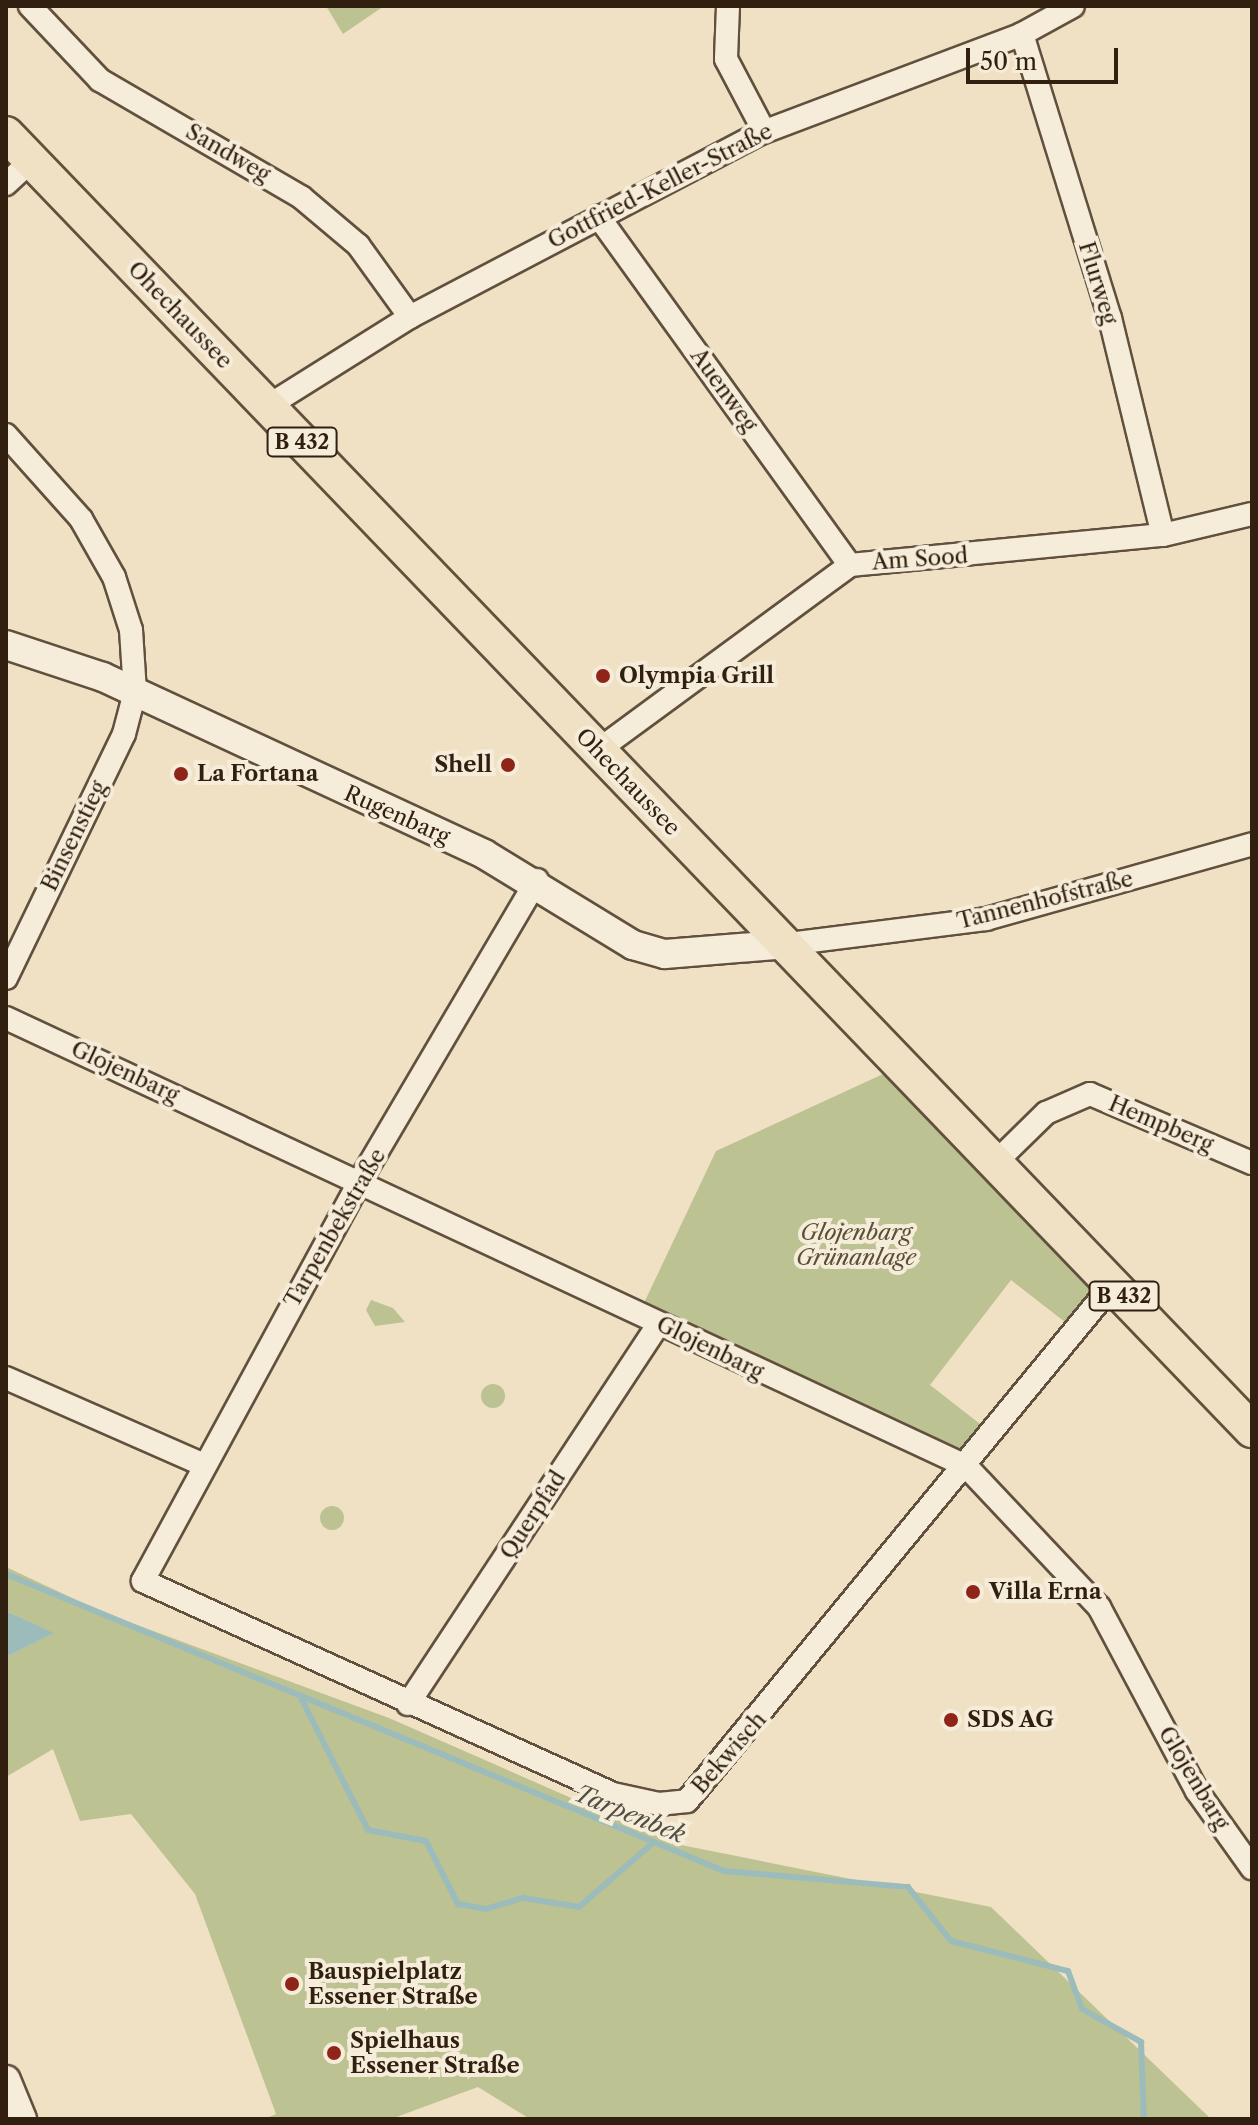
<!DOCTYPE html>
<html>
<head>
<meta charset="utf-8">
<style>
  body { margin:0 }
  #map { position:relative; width:1258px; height:2125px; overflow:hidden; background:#f0e1c4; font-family:"Libre Caslon Text",serif }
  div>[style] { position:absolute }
  .green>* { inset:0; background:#bcc292 }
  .round { border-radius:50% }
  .water>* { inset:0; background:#9cbcbc }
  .stream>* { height:6px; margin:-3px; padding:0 3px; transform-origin:3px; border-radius:3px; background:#9cbcbc }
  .roads { filter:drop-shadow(2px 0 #61503d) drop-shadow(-2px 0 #61503d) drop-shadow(0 2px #61503d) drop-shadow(0 -2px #61503d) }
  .minor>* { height:22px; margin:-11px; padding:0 11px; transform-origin:11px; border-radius:11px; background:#f5ecd9 }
  .tertiary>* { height:28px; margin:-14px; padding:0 14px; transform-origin:14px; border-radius:14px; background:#f5ecd9 }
  .primary>* { height:34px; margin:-17px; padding:0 17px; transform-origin:17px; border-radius:17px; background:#f0e1c4 }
  .dots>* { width:22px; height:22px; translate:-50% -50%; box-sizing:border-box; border:4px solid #f5ecd9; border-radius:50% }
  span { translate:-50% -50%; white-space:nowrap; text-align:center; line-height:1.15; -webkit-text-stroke:8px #f5ecd9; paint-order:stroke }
  .shield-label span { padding:2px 6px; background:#f5ecd9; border:2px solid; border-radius:6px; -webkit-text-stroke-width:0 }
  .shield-label { font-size:20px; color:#311f10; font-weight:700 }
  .street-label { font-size:22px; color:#311f10 }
  .poi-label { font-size:22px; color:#311f10; font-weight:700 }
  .left { translate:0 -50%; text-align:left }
  .right { translate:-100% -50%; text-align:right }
  .park-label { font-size:22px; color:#5b5037; font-style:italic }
  .water-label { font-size:24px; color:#514e44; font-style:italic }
  .frame { position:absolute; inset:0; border:8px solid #311f10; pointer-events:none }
  .scale { position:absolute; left:966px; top:48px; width:152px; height:36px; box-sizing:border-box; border:4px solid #311f10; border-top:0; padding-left:10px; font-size:24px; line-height:28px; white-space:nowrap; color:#311f10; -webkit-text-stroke:6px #f5ecd9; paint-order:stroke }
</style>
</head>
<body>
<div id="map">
  <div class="green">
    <i style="clip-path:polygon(326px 6px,384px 6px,343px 34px)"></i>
    <i style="clip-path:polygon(894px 1069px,1097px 1282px,1065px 1322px,1011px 1280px,930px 1385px,984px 1427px,961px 1454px,644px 1303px,716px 1151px)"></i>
    <i style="clip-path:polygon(371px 1300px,393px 1308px,405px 1322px,375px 1326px,366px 1310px)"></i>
    <i class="round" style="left:481px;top:1384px;width:24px;height:24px"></i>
    <i class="round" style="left:320px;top:1506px;width:24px;height:24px"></i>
    <i style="clip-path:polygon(6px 1567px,102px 1612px,389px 1718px,676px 1844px,991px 1907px,1211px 2119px,530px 2119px,478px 2087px,391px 2119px,265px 2119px,276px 2114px,195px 1894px,131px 1814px,80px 1821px,53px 1749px,6px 1777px,6px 1657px,53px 1633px,6px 1611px)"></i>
  </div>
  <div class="water">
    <i style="clip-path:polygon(6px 1611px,54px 1633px,6px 1657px)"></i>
  </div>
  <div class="stream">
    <i style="left:6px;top:1574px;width:777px;rotate:22.47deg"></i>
    <i style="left:724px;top:1871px;width:185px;rotate:5deg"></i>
    <i style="left:908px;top:1887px;width:69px;rotate:51.5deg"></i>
    <i style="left:951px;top:1941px;width:121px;rotate:14.4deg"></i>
    <i style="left:1068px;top:1971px;width:40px;rotate:69.8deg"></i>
    <i style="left:1082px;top:2009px;width:68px;rotate:29.2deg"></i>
    <i style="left:1141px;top:2042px;width:77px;rotate:87.8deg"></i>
    <i style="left:302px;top:1700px;width:146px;rotate:63.1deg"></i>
    <i style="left:368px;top:1830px;width:59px;rotate:10.7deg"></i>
    <i style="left:426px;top:1841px;width:71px;rotate:63.1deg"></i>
    <i style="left:458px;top:1904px;width:28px;rotate:10deg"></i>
    <i style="left:486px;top:1909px;width:39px;rotate:-17deg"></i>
    <i style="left:523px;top:1898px;width:57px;rotate:9.1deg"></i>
    <i style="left:579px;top:1907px;width:98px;rotate:-40.9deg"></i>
  </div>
  <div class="roads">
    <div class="minor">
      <i style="left:30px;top:6px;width:102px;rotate:46.6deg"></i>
      <i style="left:100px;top:80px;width:233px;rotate:30.2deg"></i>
      <i style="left:301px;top:197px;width:75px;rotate:40.1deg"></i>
      <i style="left:358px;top:245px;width:89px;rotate:54.2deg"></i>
      <i style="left:728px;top:6px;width:53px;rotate:92.2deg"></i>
      <i style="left:726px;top:59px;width:81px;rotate:62.2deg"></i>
      <i style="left:1022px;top:34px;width:297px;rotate:72.8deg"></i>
      <i style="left:1110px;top:318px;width:223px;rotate:76.3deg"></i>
      <i style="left:6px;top:184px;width:35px;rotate:-43deg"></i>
      <i style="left:598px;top:216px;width:430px;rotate:54.2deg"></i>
      <i style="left:268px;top:406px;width:168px;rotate:-32.1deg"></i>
      <i style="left:410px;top:317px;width:393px;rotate:-27.7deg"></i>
      <i style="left:758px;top:134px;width:282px;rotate:-20.7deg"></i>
      <i style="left:1022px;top:34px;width:58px;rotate:-28.8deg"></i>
      <i style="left:6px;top:435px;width:113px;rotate:48.2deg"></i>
      <i style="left:81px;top:519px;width:67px;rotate:60.4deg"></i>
      <i style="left:114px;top:577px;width:56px;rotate:72.2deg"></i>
      <i style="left:131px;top:630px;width:62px;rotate:86.3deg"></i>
      <i style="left:135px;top:692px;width:43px;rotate:104.7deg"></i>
      <i style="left:124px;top:734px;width:271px;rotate:115.8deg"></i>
      <i style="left:597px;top:751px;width:314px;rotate:-36.3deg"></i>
      <i style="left:850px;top:565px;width:314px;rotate:-5.5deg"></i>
      <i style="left:1163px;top:535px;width:91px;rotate:-13.3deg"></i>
      <i style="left:537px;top:880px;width:349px;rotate:120.5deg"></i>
      <i style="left:360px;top:1181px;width:455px;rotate:118.5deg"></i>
      <i style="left:143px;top:1581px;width:516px;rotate:24.38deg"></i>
      <i style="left:613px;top:1794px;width:47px;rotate:12.3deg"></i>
      <i style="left:659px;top:1804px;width:28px;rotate:-6deg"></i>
      <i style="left:687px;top:1801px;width:670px;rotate:-50.51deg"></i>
      <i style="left:788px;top:944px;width:200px;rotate:-7.2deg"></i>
      <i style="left:986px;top:919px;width:276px;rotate:-15.7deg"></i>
      <i style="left:6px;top:1018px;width:1059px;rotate:25.02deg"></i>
      <i style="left:966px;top:1466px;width:194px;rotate:46.7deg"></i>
      <i style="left:1099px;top:1607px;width:208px;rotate:62deg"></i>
      <i style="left:1197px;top:1791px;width:95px;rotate:54.5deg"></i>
      <i style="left:997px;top:1161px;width:69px;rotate:-44.4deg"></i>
      <i style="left:1046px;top:1113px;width:48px;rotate:-23.4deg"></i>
      <i style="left:1090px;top:1094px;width:176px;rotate:23.1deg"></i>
      <i style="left:6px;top:1378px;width:216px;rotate:23.7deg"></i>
      <i style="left:408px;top:1704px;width:452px;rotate:-56.6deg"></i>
    </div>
    <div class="tertiary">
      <i style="left:6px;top:645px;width:102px;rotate:18.3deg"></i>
      <i style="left:103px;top:677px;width:420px;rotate:24.9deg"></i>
      <i style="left:484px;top:854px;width:175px;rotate:31.4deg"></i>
      <i style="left:633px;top:945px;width:33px;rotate:16deg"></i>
      <i style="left:665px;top:954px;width:123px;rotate:-4.6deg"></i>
      <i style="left:6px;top:2080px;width:42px;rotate:67.7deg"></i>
    </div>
    <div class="primary">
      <i style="left:6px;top:134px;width:1798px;rotate:46.13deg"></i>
    </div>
  </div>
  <div class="dots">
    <i style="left:603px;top:676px;background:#8f2418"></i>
    <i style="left:508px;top:765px;background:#8f2418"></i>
    <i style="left:181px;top:774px;background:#8f2418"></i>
    <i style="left:973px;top:1592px;background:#8f2418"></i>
    <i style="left:951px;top:1720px;background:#8f2418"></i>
    <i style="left:292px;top:1984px;background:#8f2418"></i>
    <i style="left:334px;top:2053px;background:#8f2418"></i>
  </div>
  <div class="shield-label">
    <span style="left:302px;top:442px">B 432</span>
    <span style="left:1124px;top:1296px">B 432</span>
  </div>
  <div class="street-label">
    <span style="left:228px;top:153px;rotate:30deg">Sandweg</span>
    <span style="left:660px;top:186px;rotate:-27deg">Gottfried-Keller-Straße</span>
    <span style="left:1098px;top:283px;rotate:73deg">Flurweg</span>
    <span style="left:180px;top:315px;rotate:46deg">Ohechaussee</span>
    <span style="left:724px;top:390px;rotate:54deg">Auenweg</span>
    <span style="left:920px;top:559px;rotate:-4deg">Am Sood</span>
    <span style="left:628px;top:782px;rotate:46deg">Ohechaussee</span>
    <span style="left:397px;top:815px;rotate:24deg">Rugenbarg</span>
    <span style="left:74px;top:836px;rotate:-64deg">Binsenstieg</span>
    <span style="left:1045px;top:900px;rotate:-14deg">Tannenhofstraße</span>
    <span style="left:125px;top:1072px;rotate:25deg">Glojenbarg</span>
    <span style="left:1161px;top:1124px;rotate:23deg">Hempberg</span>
    <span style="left:335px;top:1228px;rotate:-60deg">Tarpenbekstraße</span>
    <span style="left:710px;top:1348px;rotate:26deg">Glojenbarg</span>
    <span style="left:533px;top:1515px;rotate:-57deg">Querpfad</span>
    <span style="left:729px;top:1753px;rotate:-49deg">Bekwisch</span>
    <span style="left:1194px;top:1778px;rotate:59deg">Glojenbarg</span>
  </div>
  <div class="poi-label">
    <span class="left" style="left:619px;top:676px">Olympia Grill</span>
    <span class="right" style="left:492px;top:765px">Shell</span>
    <span class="left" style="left:197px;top:774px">La Fortana</span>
    <span class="left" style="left:989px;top:1592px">Villa Erna</span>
    <span class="left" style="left:967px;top:1720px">SDS AG</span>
    <span class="left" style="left:308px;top:1984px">Bauspielplatz<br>Essener Straße</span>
    <span class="left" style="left:350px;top:2053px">Spielhaus<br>Essener Straße</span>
  </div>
  <div class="park-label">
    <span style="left:856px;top:1245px">Glojenbarg<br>Grünanlage</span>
  </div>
  <div class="water-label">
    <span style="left:630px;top:1814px;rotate:22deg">Tarpenbek</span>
  </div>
  <div class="frame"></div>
  <div class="scale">50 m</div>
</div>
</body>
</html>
